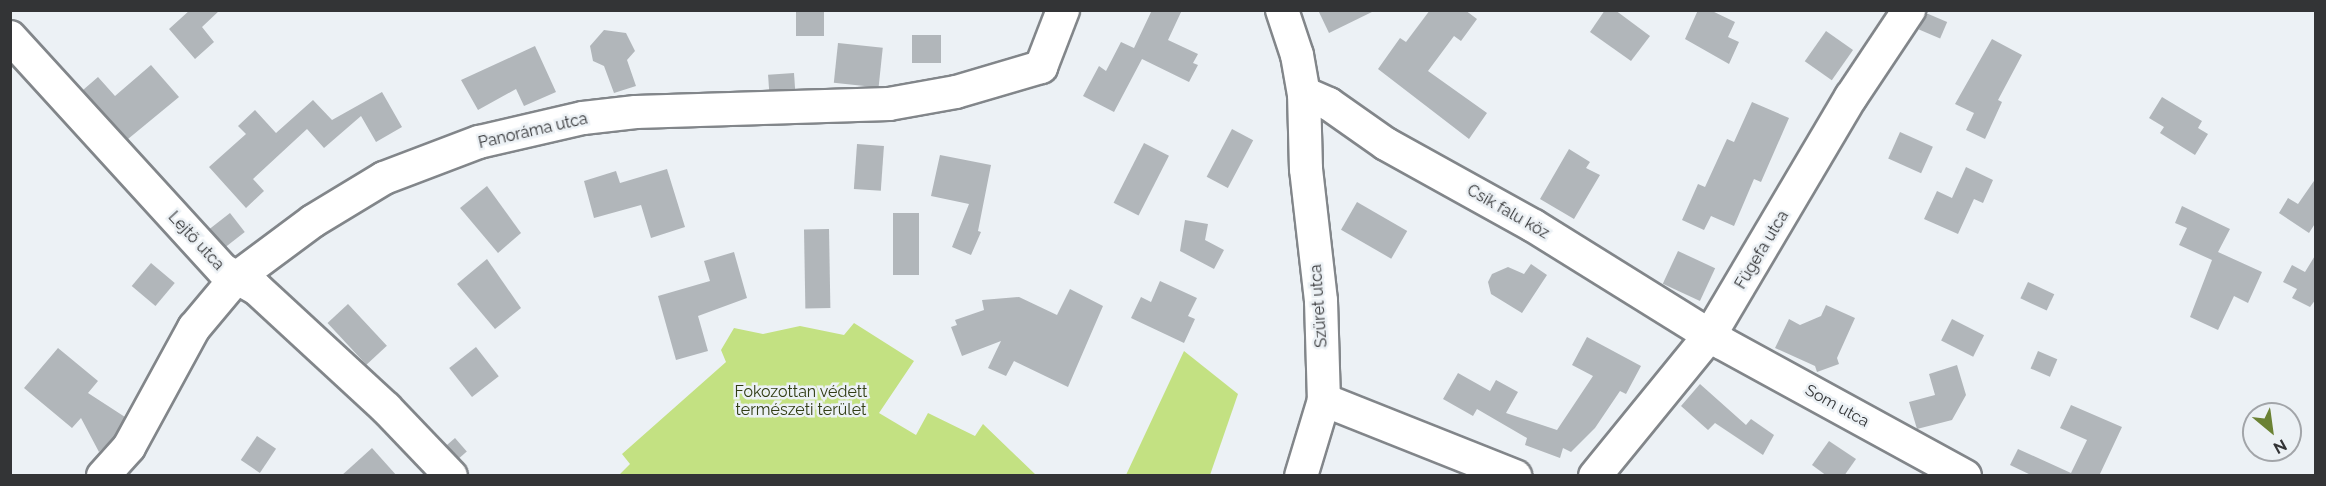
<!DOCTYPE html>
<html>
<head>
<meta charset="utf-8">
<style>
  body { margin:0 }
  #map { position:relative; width:2326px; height:486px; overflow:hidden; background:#ecf1f5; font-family:Raleway,sans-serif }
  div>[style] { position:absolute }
  .green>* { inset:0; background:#c3e182 }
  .building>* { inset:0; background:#b1b6ba; transform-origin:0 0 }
  .roads { filter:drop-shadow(2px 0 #82868a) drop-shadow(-2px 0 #82868a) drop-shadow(0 2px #82868a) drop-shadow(0 -2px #82868a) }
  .minor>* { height:32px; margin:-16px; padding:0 16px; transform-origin:16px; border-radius:16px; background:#fff }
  span { translate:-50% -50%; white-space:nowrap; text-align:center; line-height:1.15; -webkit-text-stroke:5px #ecf1f5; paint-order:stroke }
  .street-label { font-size:16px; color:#333436 }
  .park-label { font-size:16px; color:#313d14 }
  .frame { position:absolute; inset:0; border:12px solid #333436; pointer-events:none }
  .north { position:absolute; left:2242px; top:402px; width:60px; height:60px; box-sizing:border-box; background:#ecf1f5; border:2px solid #a2a5a9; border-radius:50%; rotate:151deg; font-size:16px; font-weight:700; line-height:24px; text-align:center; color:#333436 }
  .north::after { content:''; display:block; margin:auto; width:21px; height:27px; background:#6b8234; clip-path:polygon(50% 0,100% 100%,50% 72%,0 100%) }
</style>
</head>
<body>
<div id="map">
  <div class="green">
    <i style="clip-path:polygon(854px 323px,914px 361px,879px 413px,916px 435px,928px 413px,975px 436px,983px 424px,1036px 475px,619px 475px,630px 464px,622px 454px,726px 362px,721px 350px,734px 328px,763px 334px,800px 326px,844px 335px)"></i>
    <i style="clip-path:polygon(1184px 351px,1238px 394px,1210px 475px,1126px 475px)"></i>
  </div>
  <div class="building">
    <i style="clip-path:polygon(190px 10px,220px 10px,202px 27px,214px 42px,195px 59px,169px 29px)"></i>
    <i style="left:796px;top:10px;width:28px;height:26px"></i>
    <i style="clip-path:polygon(1152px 10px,1182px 10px,1168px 40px,1198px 54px,1193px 63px,1198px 65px,1189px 82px,1142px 59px,1114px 112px,1083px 96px,1099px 66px,1106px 71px,1121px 42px,1134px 48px)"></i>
    <i style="clip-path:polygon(1318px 10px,1376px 10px,1329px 33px)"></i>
    <i style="clip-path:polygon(1430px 10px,1465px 10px,1477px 19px,1461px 41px,1454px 36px,1428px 71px,1487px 113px,1469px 139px,1378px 69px,1400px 38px,1406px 42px)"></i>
    <i style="clip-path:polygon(1605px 10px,1615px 10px,1650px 36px,1631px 61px,1590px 32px)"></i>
    <i style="clip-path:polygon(1698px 10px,1710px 10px,1735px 22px,1728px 37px,1739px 42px,1729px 64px,1685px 39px)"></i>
    <i style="left:1926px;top:13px;width:23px;height:18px;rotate:23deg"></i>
    <i style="clip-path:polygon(604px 30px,626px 33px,635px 51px,627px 60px,636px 86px,614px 93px,604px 66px,593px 61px,590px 46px)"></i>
    <i style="left:1826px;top:31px;width:33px;height:37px;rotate:35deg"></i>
    <i style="left:912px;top:35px;width:29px;height:28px"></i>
    <i style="clip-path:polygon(1992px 39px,2022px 55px,1998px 100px,2002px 102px,1985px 139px,1966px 130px,1974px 113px,1955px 104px)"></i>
    <i style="left:838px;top:43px;width:45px;height:40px;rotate:6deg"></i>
    <i style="clip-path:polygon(535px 46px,556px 92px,524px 106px,516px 89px,478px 110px,461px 80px)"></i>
    <i style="clip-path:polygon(151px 65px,179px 97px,128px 139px,83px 90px,98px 77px,115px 96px)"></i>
    <i style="left:794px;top:73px;width:16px;height:26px;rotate:86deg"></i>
    <i style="clip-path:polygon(382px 92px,402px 127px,376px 142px,361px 116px,324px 148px,307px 129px,253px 179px,264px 191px,246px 208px,209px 167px,246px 134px,238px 126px,255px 110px,276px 133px,313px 100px,332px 120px)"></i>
    <i style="clip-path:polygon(2162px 97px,2202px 121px,2198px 128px,2208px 134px,2195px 155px,2160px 133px,2164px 127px,2149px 118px)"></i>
    <i style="clip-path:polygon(1752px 102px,1789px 118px,1761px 182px,1754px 179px,1734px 226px,1711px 216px,1704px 230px,1682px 220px,1698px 184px,1705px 187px,1727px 139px,1734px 142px)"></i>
    <i style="left:1232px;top:129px;width:24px;height:54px;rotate:28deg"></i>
    <i style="left:1900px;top:132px;width:36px;height:29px;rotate:24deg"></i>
    <i style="left:1144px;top:143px;width:28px;height:67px;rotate:27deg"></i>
    <i style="left:857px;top:144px;width:27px;height:45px;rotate:4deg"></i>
    <i style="clip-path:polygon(1569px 149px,1590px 162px,1586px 168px,1600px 175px,1574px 219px,1540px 199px)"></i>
    <i style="clip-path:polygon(940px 155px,991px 165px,978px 231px,981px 232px,971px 255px,952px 247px,969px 204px,931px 196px)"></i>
    <i style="clip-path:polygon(1966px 167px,1993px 180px,1983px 203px,1974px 199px,1958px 234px,1924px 219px,1937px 191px,1952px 198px)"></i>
    <i style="clip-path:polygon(667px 169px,685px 227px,651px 238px,641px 205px,594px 218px,584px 181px,616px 171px,620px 183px)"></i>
    <i style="clip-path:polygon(2316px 178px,2316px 222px,2309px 233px,2279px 213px,2288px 198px,2298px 204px)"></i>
    <i style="clip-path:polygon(487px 186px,521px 233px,498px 253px,460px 208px)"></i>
    <i style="left:1357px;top:202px;width:58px;height:32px;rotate:30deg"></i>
    <i style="clip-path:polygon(2182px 206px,2230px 229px,2218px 252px,2262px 272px,2248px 303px,2234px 296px,2218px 330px,2190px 317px,2212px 260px,2179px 245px,2187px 228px,2175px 223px)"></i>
    <i style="left:230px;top:213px;width:24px;height:26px;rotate:52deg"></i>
    <i style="left:919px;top:213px;width:62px;height:26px;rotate:90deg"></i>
    <i style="clip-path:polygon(1185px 220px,1208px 224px,1205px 240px,1224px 250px,1214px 269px,1180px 251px)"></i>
    <i style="left:829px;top:229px;width:79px;height:25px;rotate:89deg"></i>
    <i style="left:1678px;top:251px;width:41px;height:36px;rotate:25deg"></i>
    <i style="clip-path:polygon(734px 252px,747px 298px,698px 316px,708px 351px,676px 360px,658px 296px,710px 281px,704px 261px)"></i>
    <i style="clip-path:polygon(2316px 254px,2316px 299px,2310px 307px,2292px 298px,2297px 289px,2283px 282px,2292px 265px,2305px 272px)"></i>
    <i style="clip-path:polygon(487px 259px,521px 308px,495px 329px,457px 284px)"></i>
    <i style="left:151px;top:263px;width:31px;height:30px;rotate:40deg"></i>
    <i style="clip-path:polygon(1531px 264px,1547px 275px,1522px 313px,1491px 294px,1488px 282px,1492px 274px,1508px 267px,1524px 274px)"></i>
    <i style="clip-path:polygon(1160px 281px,1197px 298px,1188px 316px,1195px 319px,1184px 343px,1131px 318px,1141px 297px,1151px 302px)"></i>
    <i style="left:2028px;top:282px;width:29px;height:18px;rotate:25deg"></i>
    <i style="clip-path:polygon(1070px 289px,1103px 306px,1068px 387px,1014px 361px,1006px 376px,988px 368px,1001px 341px,962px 356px,951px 327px,957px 325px,955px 320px,984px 310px,982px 300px,1019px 297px,1057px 315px)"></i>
    <i style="left:348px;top:304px;width:57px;height:28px;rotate:47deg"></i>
    <i style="clip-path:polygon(1826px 305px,1855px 318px,1837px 358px,1839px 364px,1817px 372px,1815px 366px,1775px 348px,1789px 319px,1800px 325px,1821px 316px)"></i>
    <i style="left:1952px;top:319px;width:36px;height:24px;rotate:27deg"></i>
    <i style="clip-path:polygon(1587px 337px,1641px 366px,1626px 394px,1620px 391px,1595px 428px,1571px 452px,1563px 448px,1560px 458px,1525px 445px,1527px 438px,1477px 409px,1473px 416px,1443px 399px,1458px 373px,1490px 391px,1496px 380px,1518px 392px,1506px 413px,1557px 430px,1593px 376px,1572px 365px)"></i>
    <i style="left:476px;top:347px;width:37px;height:34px;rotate:52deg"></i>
    <i style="clip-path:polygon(58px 348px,98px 381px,88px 393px,125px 417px,114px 437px,99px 452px,81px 418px,72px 428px,24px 388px)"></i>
    <i style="left:2038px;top:351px;width:21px;height:19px;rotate:23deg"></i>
    <i style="clip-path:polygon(1957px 365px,1966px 395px,1952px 420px,1917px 429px,1909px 402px,1935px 395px,1929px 374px)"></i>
    <i style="clip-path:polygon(1700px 384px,1746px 425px,1751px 419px,1774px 435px,1763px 455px,1715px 423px,1708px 430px,1681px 406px)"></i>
    <i style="clip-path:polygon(2071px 405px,2122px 427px,2099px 476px,2033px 476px,2010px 465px,2018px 449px,2071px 473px,2087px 440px,2060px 428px)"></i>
    <i style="left:257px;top:436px;width:23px;height:29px;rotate:34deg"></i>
    <i style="left:455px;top:438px;width:18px;height:11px;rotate:49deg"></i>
    <i style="clip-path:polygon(1829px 441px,1856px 459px,1844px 476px,1827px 476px,1812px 465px)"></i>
    <i style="clip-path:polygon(372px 448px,397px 476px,341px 476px)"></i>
  </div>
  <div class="roads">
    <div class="minor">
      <i style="left:1282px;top:10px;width:47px;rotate:71.6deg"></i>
      <i style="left:1297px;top:55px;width:39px;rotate:80deg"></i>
      <i style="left:1304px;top:93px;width:76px;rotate:88.5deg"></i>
      <i style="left:1306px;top:169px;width:133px;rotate:83.5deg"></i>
      <i style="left:1321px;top:301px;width:99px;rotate:88.3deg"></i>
      <i style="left:1324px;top:400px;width:79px;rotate:106.8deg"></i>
      <i style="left:10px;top:37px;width:316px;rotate:47.6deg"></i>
      <i style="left:223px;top:270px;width:38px;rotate:29deg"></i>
      <i style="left:256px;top:288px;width:177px;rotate:42.7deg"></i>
      <i style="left:386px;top:408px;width:94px;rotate:46.3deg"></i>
      <i style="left:1304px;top:93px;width:27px;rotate:24deg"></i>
      <i style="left:1329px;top:104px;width:70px;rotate:35.1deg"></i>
      <i style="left:1386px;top:144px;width:169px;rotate:29deg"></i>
      <i style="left:1534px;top:226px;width:221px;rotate:31.9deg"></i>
      <i style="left:1722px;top:343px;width:277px;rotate:28.7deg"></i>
      <i style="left:1324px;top:400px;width:206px;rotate:21.7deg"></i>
      <i style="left:103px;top:476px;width:39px;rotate:-48deg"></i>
      <i style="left:129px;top:447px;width:136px;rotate:-61.4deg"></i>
      <i style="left:194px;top:328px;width:64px;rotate:-50.1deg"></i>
      <i style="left:235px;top:279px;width:97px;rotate:-36.6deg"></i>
      <i style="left:313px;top:221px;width:83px;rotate:-31.2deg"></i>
      <i style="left:384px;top:178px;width:102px;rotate:-20.8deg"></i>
      <i style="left:479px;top:142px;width:107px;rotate:-13deg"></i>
      <i style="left:583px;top:118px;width:53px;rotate:-6.5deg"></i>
      <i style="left:636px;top:112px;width:253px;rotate:-1.8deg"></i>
      <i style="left:889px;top:104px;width:68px;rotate:-10.2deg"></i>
      <i style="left:956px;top:92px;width:89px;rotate:-16.4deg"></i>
      <i style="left:1041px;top:67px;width:61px;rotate:-68.9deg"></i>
      <i style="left:1595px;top:476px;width:182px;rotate:-50.8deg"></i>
      <i style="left:1710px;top:335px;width:277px;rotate:-59.4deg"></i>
      <i style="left:1851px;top:97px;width:105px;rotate:-56.3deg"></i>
    </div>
  </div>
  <div class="street-label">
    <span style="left:533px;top:131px;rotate:-13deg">Panoráma utca</span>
    <span style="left:1508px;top:212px;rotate:30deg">Csík falu köz</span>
    <span style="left:196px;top:241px;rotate:47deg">Lejtő utca</span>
    <span style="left:1762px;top:250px;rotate:-59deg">Fügefa utca</span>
    <span style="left:1319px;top:306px;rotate:-94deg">Szüret utca</span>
    <span style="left:1837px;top:406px;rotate:29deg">Som utca</span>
  </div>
  <div class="park-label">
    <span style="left:801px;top:401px">Fokozottan védett<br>természeti terület</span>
  </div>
  <div class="frame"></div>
  <div class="north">N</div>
</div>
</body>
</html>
